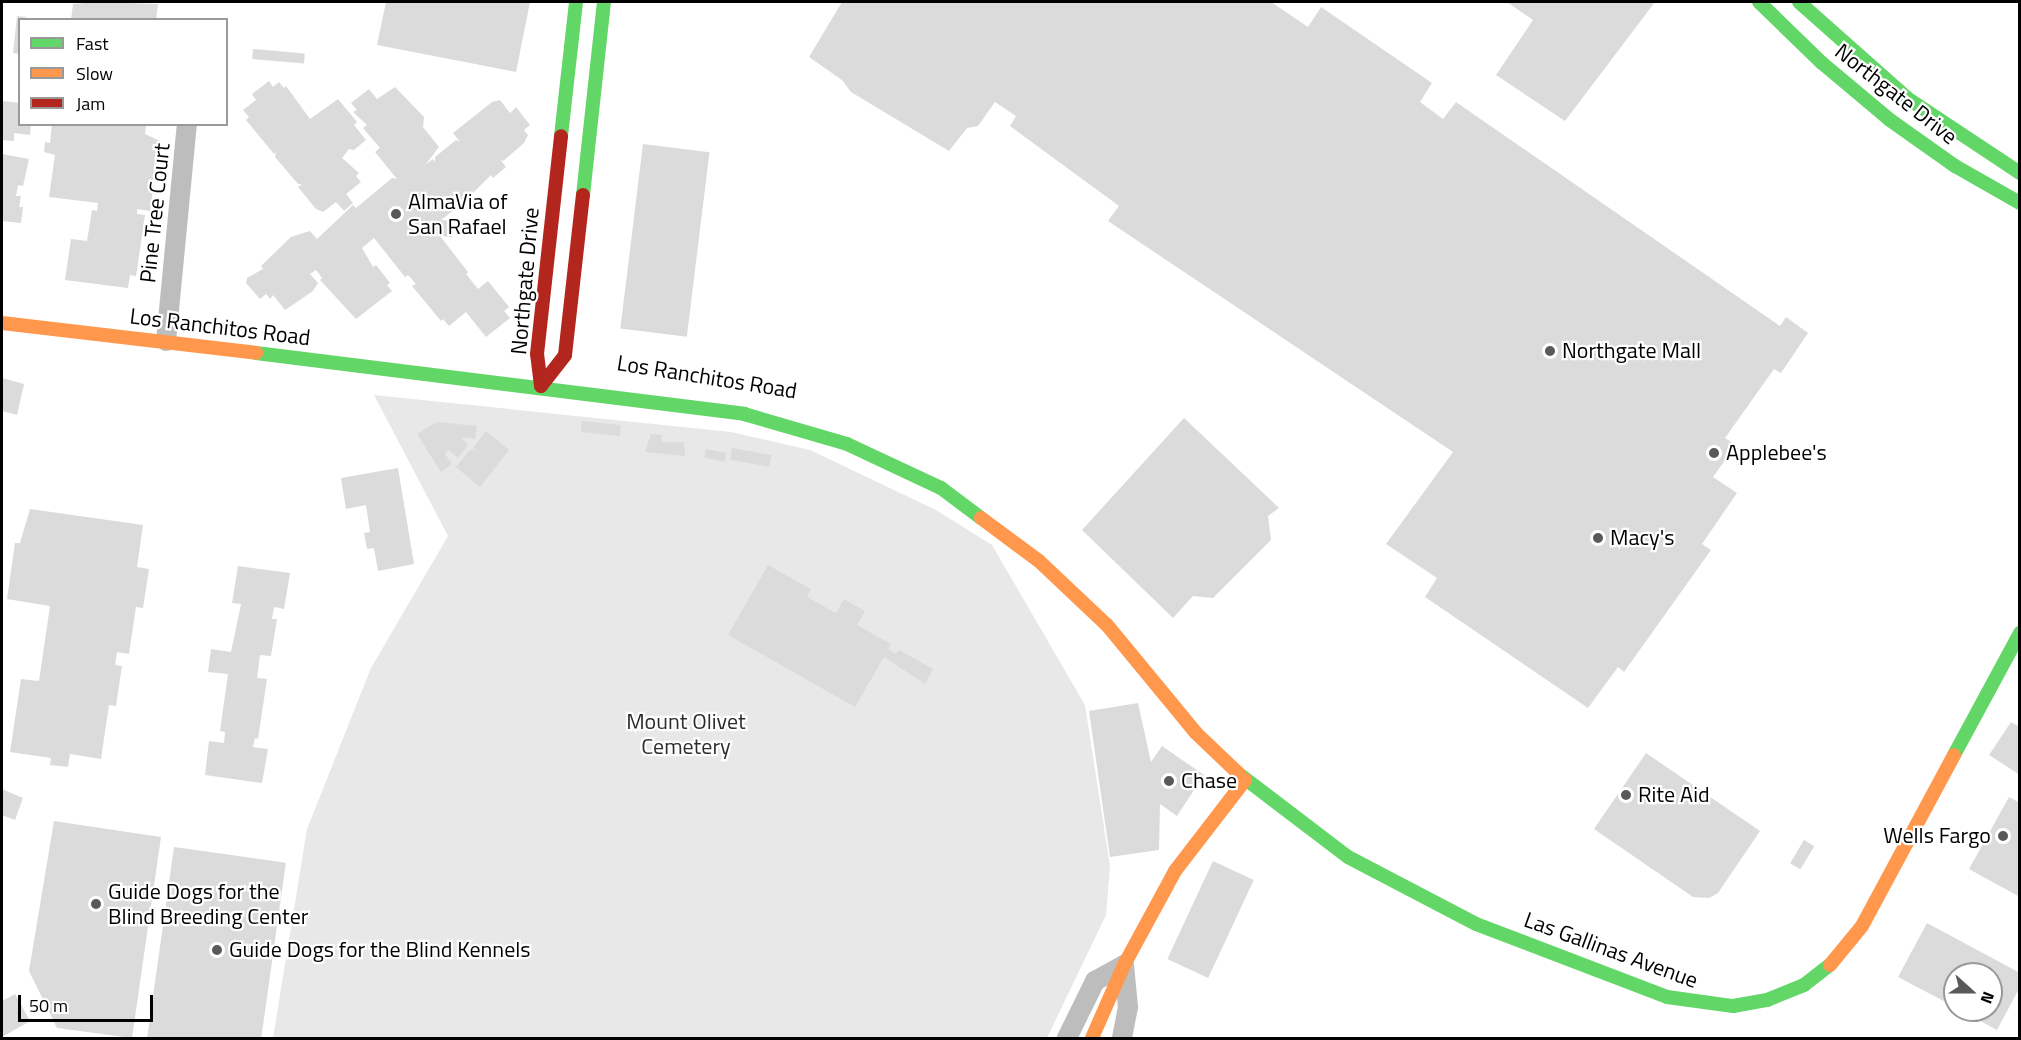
<!DOCTYPE html>
<html>
<head>
<meta charset="utf-8">
<style>
  body { margin:0 }
  #map { position:relative; width:2021px; height:1040px; overflow:hidden; background:#fff; font-family:"Titillium Web",sans-serif }
  div>[style] { position:absolute }
  .green>* { inset:0; background:#e8e8e8 }
  .building>* { inset:0; background:#dbdbdb; transform-origin:0 0 }
  .street>* { height:20px; margin:-10px; padding:0 10px; transform-origin:10px; border-radius:10px; background:#bdbdbd }
  .fast>* { height:14px; margin:-7px; padding:0 7px; transform-origin:7px; border-radius:7px; background:#63d668 }
  .slow>* { height:14px; margin:-7px; padding:0 7px; transform-origin:7px; border-radius:7px; background:#ff974d }
  .jam>* { height:14px; margin:-7px; padding:0 7px; transform-origin:7px; border-radius:7px; background:#b3261e }
  .dots>* { width:16px; height:16px; translate:-50% -50%; box-sizing:border-box; border:3px solid #fff; border-radius:50% }
  span { translate:-50% -50%; white-space:nowrap; text-align:center; line-height:1.15; -webkit-text-stroke:4.5px #fff; paint-order:stroke }
  .street-label { font-size:22px; color:#000 }
  .poi-label { font-size:22px; color:#000 }
  .left { translate:0 -50%; text-align:left }
  .right { translate:-100% -50%; text-align:right }
  .park-label { font-size:22px; color:#2c2c2c }
  .frame { position:absolute; inset:0; border:3px solid #000; pointer-events:none }
  .legend { position:absolute; left:18px; top:18px; width:210px; height:108px; box-sizing:border-box; background:#fff; border:2px solid #999; margin:0; padding:8px 10px; list-style:none; font-size:18px; color:#000 }
  .legend li { display:flex; align-items:center; gap:12px; height:30px }
  .legend b { width:30px; border:2px solid #999 }
  .north { position:absolute; left:1943px; top:962px; width:60px; height:60px; box-sizing:border-box; background:#fff; border:2px solid #999; border-radius:50%; rotate:111deg; font-size:16px; font-weight:700; line-height:24px; text-align:center; color:#000 }
  .north::after { content:''; display:block; margin:auto; width:21px; height:27px; background:#595959; clip-path:polygon(50% 0,100% 100%,50% 72%,0 100%) }
  .scale { position:absolute; left:18px; top:995px; width:135px; height:27px; box-sizing:border-box; border:3px solid #000; border-top:0; padding-left:8px; font-size:18px; line-height:21px; white-space:nowrap; color:#000; -webkit-text-stroke:4px #fff; paint-order:stroke }
</style>
</head>
<body>
<div id="map">
  <div class="green">
    <i style="clip-path:polygon(374px 395px,731px 432px,810px 450px,936px 510px,992px 545px,1085px 705px,1110px 866px,1106px 915px,1047px 1038px,273px 1038px,307px 829px,371px 668px,448px 536px)"></i>
  </div>
  <div class="building">
    <i style="clip-path:polygon(96px 2px,158px 4px,156px 20px,71px 20px,73px 4px)"></i>
    <i style="clip-path:polygon(386px 2px,530px 2px,516px 72px,377px 45px)"></i>
    <i style="clip-path:polygon(842px 2px,1271px 2px,1308px 27px,1321px 7px,1432px 83px,1420px 102px,1443px 119px,1456px 102px,1780px 326px,1786px 317px,1808px 333px,1781px 373px,1774px 369px,1725px 438px,1736px 445px,1713px 477px,1737px 493px,1702px 544px,1711px 550px,1624px 672px,1618px 667px,1588px 708px,1425px 597px,1437px 578px,1386px 544px,1453px 452px,1108px 221px,1119px 206px,1010px 126px,1016px 116px,995px 102px,978px 126px,967px 128px,949px 151px,851px 92px,842px 80px,809px 57px)"></i>
    <i style="clip-path:polygon(1507px 2px,1655px 2px,1565px 121px,1496px 75px,1533px 20px)"></i>
    <i style="clip-path:polygon(17px 16px,27px 17px,20px 20px,20px 54px,13px 53px)"></i>
    <i style="left:253px;top:49px;width:52px;height:10px;rotate:5deg"></i>
    <i style="clip-path:polygon(269px 81px,273px 87px,279px 82px,284px 88px,286px 86px,310px 119px,338px 99px,357px 122px,354px 125px,366px 140px,354px 150px,349px 149px,342px 158px,359px 173px,356px 176px,361px 182px,346px 194px,353px 203px,344px 211px,336px 202px,323px 212px,316px 209px,298px 187px,302px 184px,298px 184px,275px 157px,276px 152px,274px 154px,246px 120px,249px 117px,243px 110px,256px 100px,252px 94px)"></i>
    <i style="clip-path:polygon(395px 87px,424px 117px,423px 127px,439px 147px,426px 164px,433px 159px,435px 162px,435px 157px,456px 140px,460px 142px,453px 133px,492px 102px,500px 100px,510px 113px,516px 107px,530px 125px,524px 130px,528px 135px,524px 143px,503px 161px,500px 159px,506px 167px,493px 178px,491px 175px,468px 198px,460px 200px,463px 203px,441px 220px,453px 221px,452px 237px,440px 236px,468px 272px,466px 274px,478px 289px,488px 281px,509px 307px,504px 311px,510px 318px,486px 337px,466px 312px,449px 326px,443px 319px,441px 321px,412px 286px,416px 284px,408px 275px,405px 277px,374px 238px,362px 248px,373px 267px,376px 265px,390px 283px,387px 285px,392px 291px,356px 319px,320px 280px,322px 278px,316px 270px,310px 274px,318px 283px,313px 291px,285px 310px,273px 295px,270px 299px,266px 294px,260px 299px,246px 283px,247px 278px,263px 269px,261px 266px,291px 237px,310px 231px,317px 239px,353px 205px,356px 208px,392px 178px,397px 179px,375px 152px,380px 148px,363px 128px,367px 125px,353px 112px,357px 110px,351px 103px,369px 89px,377px 99px)"></i>
    <i style="clip-path:polygon(2px 101px,20px 103px,20px 124px,31px 124px,30px 135px,14px 133px,14px 141px,2px 140px)"></i>
    <i style="clip-path:polygon(52px 124px,146px 125px,145px 134px,160px 141px,150px 211px,137px 209px,137px 214px,145px 215px,136px 276px,130px 275px,128px 288px,65px 280px,71px 239px,87px 241px,92px 210px,97px 211px,98px 203px,49px 197px,55px 155px,44px 152px,45px 142px,50px 143px)"></i>
    <i style="left:643px;top:144px;width:67px;height:186px;rotate:7deg"></i>
    <i style="clip-path:polygon(2px 154px,29px 159px,23px 186px,18px 185px,16px 196px,21px 196px,19px 207px,23px 207px,21px 223px,2px 221px)"></i>
    <i style="clip-path:polygon(2px 378px,24px 384px,17px 415px,2px 411px)"></i>
    <i style="clip-path:polygon(1184px 418px,1279px 508px,1268px 516px,1271px 540px,1213px 598px,1193px 596px,1173px 618px,1082px 530px)"></i>
    <i style="left:582px;top:421px;width:39px;height:11px;rotate:6deg"></i>
    <i style="clip-path:polygon(437px 422px,477px 426px,475px 439px,460px 437px,468px 445px,458px 458px,448px 450px,445px 454px,452px 464px,441px 472px,417px 434px)"></i>
    <i style="clip-path:polygon(486px 431px,509px 450px,480px 487px,456px 467px,470px 450px,477px 451px,473px 448px)"></i>
    <i style="clip-path:polygon(651px 434px,662px 435px,661px 442px,684px 442px,685px 456px,645px 452px)"></i>
    <i style="left:732px;top:448px;width:40px;height:12px;rotate:10deg"></i>
    <i style="left:706px;top:449px;width:21px;height:9px;rotate:11deg"></i>
    <i style="clip-path:polygon(398px 468px,414px 564px,378px 571px,374px 548px,367px 549px,364px 533px,370px 532px,366px 505px,346px 509px,341px 478px)"></i>
    <i style="clip-path:polygon(30px 509px,143px 525px,137px 567px,149px 569px,143px 608px,136px 607px,129px 654px,117px 652px,115px 665px,122px 666px,116px 706px,109px 705px,101px 759px,70px 754px,68px 767px,50px 765px,51px 758px,10px 752px,21px 679px,39px 681px,50px 606px,7px 599px,15px 543px,20px 543px)"></i>
    <i style="clip-path:polygon(768px 565px,811px 589px,807px 597px,836px 613px,844px 599px,865px 611px,857px 625px,891px 644px,888px 649px,896px 654px,899px 650px,933px 669px,925px 684px,884px 657px,855px 707px,728px 635px)"></i>
    <i style="clip-path:polygon(238px 566px,290px 573px,284px 609px,274px 607px,272px 619px,277px 619px,271px 656px,260px 655px,257px 678px,267px 679px,258px 739px,255px 738px,253px 747px,268px 749px,262px 783px,205px 775px,209px 741px,224px 743px,225px 732px,220px 731px,228px 674px,208px 672px,211px 649px,231px 652px,241px 604px,232px 603px)"></i>
    <i style="clip-path:polygon(1138px 703px,1151px 762px,1162px 746px,1204px 775px,1177px 816px,1160px 804px,1159px 850px,1110px 857px,1089px 711px)"></i>
    <i style="clip-path:polygon(2011px 722px,2020px 727px,2020px 775px,1989px 755px)"></i>
    <i style="clip-path:polygon(1646px 753px,1760px 831px,1718px 893px,1709px 898px,1693px 897px,1594px 829px)"></i>
    <i style="clip-path:polygon(2px 789px,23px 798px,15px 820px,2px 815px)"></i>
    <i style="clip-path:polygon(2009px 797px,2020px 803px,2020px 897px,1969px 869px)"></i>
    <i style="clip-path:polygon(54px 821px,161px 837px,132px 1038px,57px 1028px,29px 971px)"></i>
    <i style="left:1804px;top:840px;width:12px;height:27px;rotate:31deg"></i>
    <i style="left:174px;top:847px;width:113px;height:193px;rotate:8deg"></i>
    <i style="left:1213px;top:861px;width:45px;height:108px;rotate:25deg"></i>
    <i style="clip-path:polygon(1927px 923px,2020px 973px,2020px 987px,1997px 1030px,1960px 1010px,1991px 1010px,1991px 974px,1955px 974px,1955px 1007px,1898px 977px)"></i>
    <i style="clip-path:polygon(15px 994px,30px 1021px,2px 1037px,2px 1001px)"></i>
  </div>
  <div class="street">
    <i style="left:166px;top:341px;width:218px;rotate:-84.5deg"></i>
    <i style="left:1067px;top:1038px;width:64px;rotate:-63.8deg"></i>
    <i style="left:1095px;top:981px;width:33px;rotate:-29deg"></i>
    <i style="left:1124px;top:965px;width:42px;rotate:84.6deg"></i>
    <i style="left:1128px;top:1007px;width:32px;rotate:101deg"></i>
  </div>
  <div class="fast">
    <i style="left:1759px;top:2px;width:88px;rotate:44.1deg"></i>
    <i style="left:1822px;top:63px;width:89px;rotate:40deg"></i>
    <i style="left:1890px;top:120px;width:80px;rotate:35.3deg"></i>
    <i style="left:1955px;top:166px;width:75px;rotate:29.6deg"></i>
    <i style="left:1799px;top:2px;width:144px;rotate:41.6deg"></i>
    <i style="left:1907px;top:98px;width:136px;rotate:33.6deg"></i>
    <i style="left:561px;top:136px;width:135px;rotate:-83.6deg"></i>
    <i style="left:583px;top:195px;width:194px;rotate:-83.8deg"></i>
    <i style="left:256px;top:353px;width:492px;rotate:7.1deg"></i>
    <i style="left:744px;top:414px;width:107px;rotate:16.2deg"></i>
    <i style="left:847px;top:444px;width:104px;rotate:25.1deg"></i>
    <i style="left:941px;top:488px;width:50px;rotate:36.9deg"></i>
    <i style="left:1954px;top:755px;width:139px;rotate:-61.6deg"></i>
    <i style="left:1239px;top:774px;width:137px;rotate:37.3deg"></i>
    <i style="left:1348px;top:857px;width:144px;rotate:27.6deg"></i>
    <i style="left:1476px;top:924px;width:204px;rotate:20.9deg"></i>
    <i style="left:1667px;top:997px;width:67px;rotate:7.8deg"></i>
    <i style="left:1733px;top:1006px;width:35px;rotate:-10deg"></i>
    <i style="left:1767px;top:1000px;width:40px;rotate:-22deg"></i>
    <i style="left:1804px;top:985px;width:33px;rotate:-38deg"></i>
  </div>
  <div class="slow">
    <i style="left:2px;top:323px;width:256px;rotate:6.7deg"></i>
    <i style="left:981px;top:518px;width:72px;rotate:36.6deg"></i>
    <i style="left:1039px;top:561px;width:93px;rotate:43.3deg"></i>
    <i style="left:1107px;top:625px;width:140px;rotate:50.5deg"></i>
    <i style="left:1196px;top:733px;width:59px;rotate:43.6deg"></i>
    <i style="left:1830px;top:965px;width:50px;rotate:-50.6deg"></i>
    <i style="left:1862px;top:926px;width:194px;rotate:-61.7deg"></i>
    <i style="left:1092px;top:1038px;width:80px;rotate:-66.3deg"></i>
    <i style="left:1124px;top:965px;width:107px;rotate:-61.5deg"></i>
    <i style="left:1175px;top:871px;width:115px;rotate:-52.4deg"></i>
  </div>
  <div class="jam">
    <i style="left:541px;top:386px;width:39px;rotate:-52deg"></i>
    <i style="left:565px;top:355px;width:161px;rotate:-83.6deg"></i>
    <i style="left:541px;top:386px;width:32px;rotate:-97deg"></i>
    <i style="left:537px;top:354px;width:219px;rotate:-83.7deg"></i>
  </div>
  <div class="dots">
    <i style="left:396px;top:214px;background:#595959"></i>
    <i style="left:1550px;top:351px;background:#595959"></i>
    <i style="left:1714px;top:453px;background:#595959"></i>
    <i style="left:1598px;top:538px;background:#595959"></i>
    <i style="left:1169px;top:781px;background:#595959"></i>
    <i style="left:1626px;top:795px;background:#595959"></i>
    <i style="left:2003px;top:836px;background:#595959"></i>
    <i style="left:96px;top:904px;background:#595959"></i>
    <i style="left:217px;top:950px;background:#595959"></i>
  </div>
  <div class="street-label">
    <span style="left:1896px;top:94px;rotate:38deg">Northgate Drive</span>
    <span style="left:155px;top:213px;rotate:-84deg">Pine Tree Court</span>
    <span style="left:525px;top:281px;rotate:-85deg">Northgate Drive</span>
    <span style="left:220px;top:327px;rotate:7deg">Los Ranchitos Road</span>
    <span style="left:707px;top:377px;rotate:9deg">Los Ranchitos Road</span>
    <span style="left:1611px;top:950px;rotate:20deg">Las Gallinas Avenue</span>
  </div>
  <div class="poi-label">
    <span class="left" style="left:408px;top:214px">AlmaVia of<br>San Rafael</span>
    <span class="left" style="left:1562px;top:351px">Northgate Mall</span>
    <span class="left" style="left:1726px;top:453px">Applebee's</span>
    <span class="left" style="left:1610px;top:538px">Macy's</span>
    <span class="left" style="left:1181px;top:781px">Chase</span>
    <span class="left" style="left:1638px;top:795px">Rite Aid</span>
    <span class="right" style="left:1991px;top:836px">Wells Fargo</span>
    <span class="left" style="left:108px;top:904px">Guide Dogs for the<br>Blind Breeding Center</span>
    <span class="left" style="left:229px;top:950px">Guide Dogs for the Blind Kennels</span>
  </div>
  <div class="park-label">
    <span style="left:686px;top:734px">Mount Olivet<br>Cemetery</span>
  </div>
  <div class="frame"></div>
  <ul class="legend">
  <li><b style="height:8px;background:#63d668"></b>Fast</li>
  <li><b style="height:8px;background:#ff974d"></b>Slow</li>
  <li><b style="height:8px;background:#b3261e"></b>Jam</li>
  </ul>
  <div class="north">N</div>
  <div class="scale">50 m</div>
</div>
</body>
</html>
